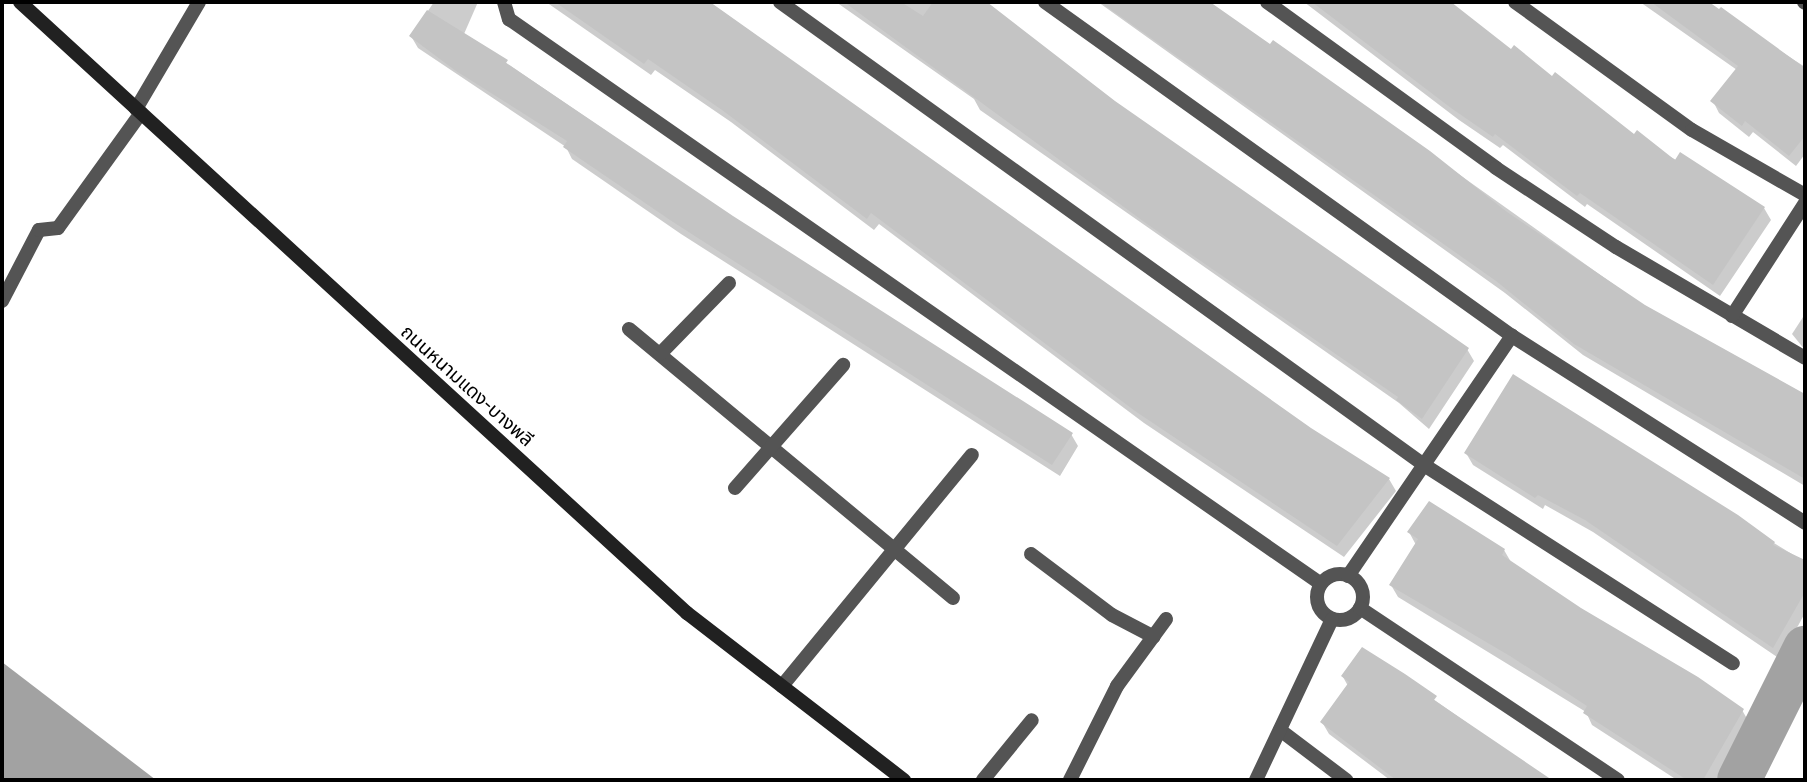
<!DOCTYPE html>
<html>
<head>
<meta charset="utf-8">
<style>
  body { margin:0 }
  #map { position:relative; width:1807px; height:782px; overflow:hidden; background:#fff; font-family:"Fira Sans","Noto Sans Thai",sans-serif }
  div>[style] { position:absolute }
  .water>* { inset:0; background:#a2a2a2 }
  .shadow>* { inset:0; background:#0003 }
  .river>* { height:44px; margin:-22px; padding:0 22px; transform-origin:22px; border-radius:22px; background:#a2a2a2 }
  .building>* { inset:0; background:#c4c4c4 }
  .street>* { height:14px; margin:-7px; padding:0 7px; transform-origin:7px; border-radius:7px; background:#545454 }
  .street>.ring { margin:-7px; padding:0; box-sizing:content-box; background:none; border:14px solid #545454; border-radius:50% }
  .secondary>* { height:14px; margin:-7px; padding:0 7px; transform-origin:7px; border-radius:7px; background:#212121 }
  span { translate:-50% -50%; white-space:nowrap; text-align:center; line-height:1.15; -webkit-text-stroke:7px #fff; paint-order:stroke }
  .street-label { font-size:19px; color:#000 }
  .frame { position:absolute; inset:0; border:4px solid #000; pointer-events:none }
</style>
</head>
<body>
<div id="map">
  <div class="water">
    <i style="clip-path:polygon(2px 662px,156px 780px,2px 780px)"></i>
  </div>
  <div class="shadow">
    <i style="clip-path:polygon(434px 2px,478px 2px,464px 34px,732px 217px,1071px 434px,1078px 446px,1060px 476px,681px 234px,572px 159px,566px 147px,418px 48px,411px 36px)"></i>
    <i style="clip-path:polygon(546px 2px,709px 2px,1310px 429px,1389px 479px,1396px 491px,1344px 557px,1144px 423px,879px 224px,874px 230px,731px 122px,655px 70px,651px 75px)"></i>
    <i style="clip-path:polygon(836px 2px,985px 2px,1114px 102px,1467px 349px,1474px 361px,1429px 429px,1399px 403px,980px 110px,974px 99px)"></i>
    <i style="clip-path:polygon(1098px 2px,1207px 2px,1270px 47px,1273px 42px,1644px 306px,1805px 397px,1805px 486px,1583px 355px,1505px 293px)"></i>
    <i style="clip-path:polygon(1304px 2px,1450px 2px,1511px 52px,1634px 137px,1764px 208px,1771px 220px,1720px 296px,1587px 204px,1585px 207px,1503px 145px,1500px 148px,1459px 120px)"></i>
    <i style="clip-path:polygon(1640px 2px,1705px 2px,1805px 67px,1805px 154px,1796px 166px,1753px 132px,1749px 137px,1719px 113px,1713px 101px,1737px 70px)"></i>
    <i style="clip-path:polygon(1805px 314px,1805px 350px,1792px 334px)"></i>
    <i style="clip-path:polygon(1466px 453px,1774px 543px,1805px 562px,1805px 613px,1780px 659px,1593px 532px,1545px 505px,1543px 509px,1473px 465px)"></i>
    <i style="clip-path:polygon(1409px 532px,1504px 550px,1511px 562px,1580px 609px,1742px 710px,1749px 722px,1716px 780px,1677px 780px,1592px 725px,1586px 712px,1398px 597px,1391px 585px,1416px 545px)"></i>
    <i style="clip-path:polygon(1362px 649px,1548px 780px,1390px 780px,1329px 734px,1322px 722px,1348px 686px,1343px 677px)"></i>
  </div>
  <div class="river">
    <i style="left:1739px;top:780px;width:148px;rotate:-63.4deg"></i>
  </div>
  <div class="building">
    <i style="clip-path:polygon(555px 2px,710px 2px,1311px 428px,1390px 478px,1337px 546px,1135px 411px,871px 213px,867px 219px,722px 110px,648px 59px,644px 64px)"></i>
    <i style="clip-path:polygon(844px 2px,901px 2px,923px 16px,933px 2px,987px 2px,1115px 101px,1469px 348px,1422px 419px,1396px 400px,1398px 397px,1147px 224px)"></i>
    <i style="clip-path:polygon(1100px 2px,1210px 2px,1270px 44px,1273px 40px,1430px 151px,1507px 212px,1645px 305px,1805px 394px,1805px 479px,1574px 344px,1496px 281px)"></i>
    <i style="clip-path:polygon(1312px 2px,1451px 2px,1511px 49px,1514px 45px,1552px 76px,1555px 72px,1634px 134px,1637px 130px,1675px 160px,1680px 152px,1765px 207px,1713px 285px,1580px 193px,1577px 196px,1495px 134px,1493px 137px,1451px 108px)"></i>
    <i style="clip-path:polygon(1651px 2px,1709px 2px,1719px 9px,1721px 7px,1805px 68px,1805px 136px,1789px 156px,1745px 121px,1742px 126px,1710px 101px,1738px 66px)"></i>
    <i style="clip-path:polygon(427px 10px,508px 60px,506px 63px,733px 216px,1073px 433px,1052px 465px,673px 222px,563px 147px,567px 141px,456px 71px,409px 36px)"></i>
    <i style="clip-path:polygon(1513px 374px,1738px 515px,1775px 542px,1773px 545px,1805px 560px,1805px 592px,1773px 648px,1585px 520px,1538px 495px,1535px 498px,1464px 453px)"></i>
    <i style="clip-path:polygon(1429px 501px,1505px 549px,1502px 555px,1581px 608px,1698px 677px,1744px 709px,1703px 780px,1687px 780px,1583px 713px,1587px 706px,1510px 656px,1389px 585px,1418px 539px,1407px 532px)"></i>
    <i style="clip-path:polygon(1362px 647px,1405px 674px,1437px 696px,1434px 700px,1552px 780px,1396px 780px,1320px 722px,1349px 682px,1341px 676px)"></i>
  </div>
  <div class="street">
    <i style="left:504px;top:2px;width:18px;rotate:74deg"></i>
    <i style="left:509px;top:19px;width:989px;rotate:34.83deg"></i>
    <i style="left:780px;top:2px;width:793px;rotate:35.71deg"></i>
    <i style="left:1424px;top:465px;width:367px;rotate:32.7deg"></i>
    <i style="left:1045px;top:2px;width:574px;rotate:35.57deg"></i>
    <i style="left:1512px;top:336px;width:348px;rotate:32.5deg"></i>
    <i style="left:1267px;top:2px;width:283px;rotate:35.9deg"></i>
    <i style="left:1496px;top:168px;width:144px;rotate:33.4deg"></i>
    <i style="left:1616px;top:247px;width:219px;rotate:30.4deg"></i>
    <i style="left:1515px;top:2px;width:218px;rotate:35.9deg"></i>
    <i style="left:1692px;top:130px;width:130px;rotate:29.9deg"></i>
    <i style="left:1804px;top:2px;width:1px;rotate:45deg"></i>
    <i style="left:136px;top:109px;width:124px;rotate:-59.5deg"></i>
    <i style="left:2px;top:301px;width:80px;rotate:-62.5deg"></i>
    <i style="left:39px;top:230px;width:19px;rotate:-6deg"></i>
    <i style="left:58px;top:228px;width:142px;rotate:-54.2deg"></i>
    <i style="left:1732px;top:316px;width:135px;rotate:-57.1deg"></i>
    <i style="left:629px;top:329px;width:421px;rotate:39.7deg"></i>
    <i style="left:660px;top:354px;width:99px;rotate:-45.8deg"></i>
    <i style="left:735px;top:488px;width:164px;rotate:-48.7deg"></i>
    <i style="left:1031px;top:554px;width:101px;rotate:37deg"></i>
    <i style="left:1112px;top:615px;width:47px;rotate:27.6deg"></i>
    <i class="ring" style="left:1317px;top:574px;width:32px;height:32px"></i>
    <i style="left:1348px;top:576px;width:291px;rotate:-55.7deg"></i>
    <i style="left:1360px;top:608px;width:310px;rotate:33.7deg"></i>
    <i style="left:782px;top:686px;width:299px;rotate:-50.6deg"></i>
    <i style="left:1280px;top:730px;width:83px;rotate:37.1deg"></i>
    <i style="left:983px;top:780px;width:77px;rotate:-50.8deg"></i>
    <i style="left:1070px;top:780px;width:105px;rotate:-63.4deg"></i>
    <i style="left:1117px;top:686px;width:83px;rotate:-53.8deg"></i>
    <i style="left:1256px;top:780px;width:178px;rotate:-64.7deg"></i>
  </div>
  <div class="secondary">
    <i style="left:20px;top:2px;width:905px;rotate:42.49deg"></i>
    <i style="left:687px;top:613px;width:274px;rotate:37.6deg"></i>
  </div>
  <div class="street-label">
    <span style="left:467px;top:386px;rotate:42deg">ถนนหนามแดง-บางพลี</span>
  </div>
  <div class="frame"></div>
</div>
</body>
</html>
